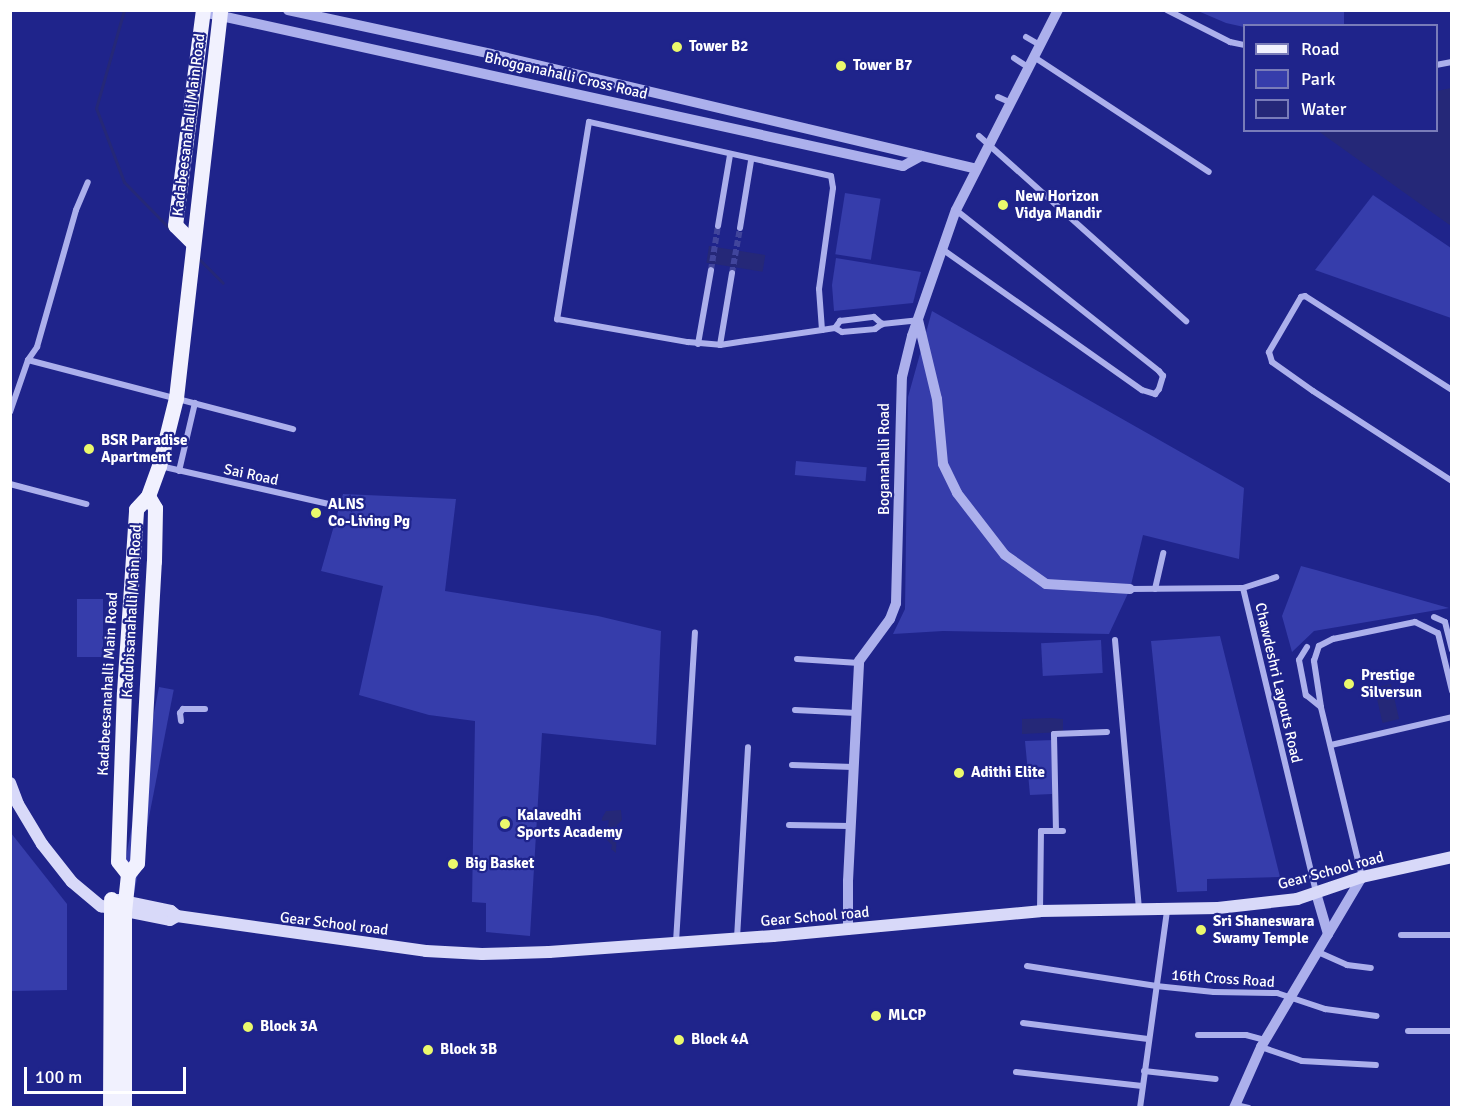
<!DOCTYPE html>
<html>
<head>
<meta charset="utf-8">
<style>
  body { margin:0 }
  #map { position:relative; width:1462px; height:1118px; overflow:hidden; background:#1f248b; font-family:Signika,sans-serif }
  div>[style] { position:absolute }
  .green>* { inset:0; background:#363dab; transform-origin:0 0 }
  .water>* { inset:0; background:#252878; transform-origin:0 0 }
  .stream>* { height:3px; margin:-1.5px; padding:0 1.5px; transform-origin:1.5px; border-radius:1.5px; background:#252878 }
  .minor-tunnel>* { height:6px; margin-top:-3px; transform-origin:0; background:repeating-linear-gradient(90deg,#41459c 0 6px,transparent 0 9px) }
  .minor>* { height:6px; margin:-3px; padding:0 3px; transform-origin:3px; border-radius:3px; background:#acb0ec }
  .tertiary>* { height:10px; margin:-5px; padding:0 5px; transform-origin:5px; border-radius:5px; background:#acb0ec }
  .secondary>* { height:12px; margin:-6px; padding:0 6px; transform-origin:6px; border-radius:6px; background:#d8d9f9 }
  .primary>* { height:15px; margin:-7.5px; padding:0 7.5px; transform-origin:7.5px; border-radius:7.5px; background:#f1f1fe }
  .dots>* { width:16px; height:16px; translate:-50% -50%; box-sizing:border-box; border:3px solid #1f248b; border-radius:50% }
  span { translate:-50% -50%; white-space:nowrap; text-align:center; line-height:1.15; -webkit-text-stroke:4.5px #1f248b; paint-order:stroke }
  .poi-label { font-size:15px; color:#fff; font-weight:700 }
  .left { translate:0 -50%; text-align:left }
  .street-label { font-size:15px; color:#fff }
  .frame { position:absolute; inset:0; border:12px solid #fff; pointer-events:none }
  .legend { position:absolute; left:1243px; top:24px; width:195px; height:108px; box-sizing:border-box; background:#1f248b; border:2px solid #797cb9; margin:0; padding:8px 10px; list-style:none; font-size:18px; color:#fff }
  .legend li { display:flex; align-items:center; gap:12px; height:30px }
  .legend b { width:30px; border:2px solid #797cb9 }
  .scale { position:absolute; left:24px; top:1067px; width:162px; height:27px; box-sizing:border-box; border:3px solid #fff; border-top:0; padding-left:8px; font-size:18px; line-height:21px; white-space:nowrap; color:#fff; -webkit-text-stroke:4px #1f248b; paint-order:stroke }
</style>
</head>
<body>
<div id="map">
  <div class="green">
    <i style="clip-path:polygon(1198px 11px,1344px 11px,1344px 25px,1244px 27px,1226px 23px)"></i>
    <i style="left:845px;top:193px;width:36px;height:62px;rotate:9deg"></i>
    <i style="clip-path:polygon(1373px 195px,1451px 248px,1451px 318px,1315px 270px)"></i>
    <i style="clip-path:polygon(836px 258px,921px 272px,913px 303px,834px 311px,832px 285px)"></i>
    <i style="clip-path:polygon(932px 311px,1244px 488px,1239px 559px,1143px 535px,1130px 589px,1109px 634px,943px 631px,893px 634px,905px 609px,908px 397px)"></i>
    <i style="left:796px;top:461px;width:71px;height:14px;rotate:5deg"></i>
    <i style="clip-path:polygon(343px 494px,456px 499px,445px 591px,598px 616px,661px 631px,656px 745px,542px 733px,530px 936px,486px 932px,486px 903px,472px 902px,475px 721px,429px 715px,359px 695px,383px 586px,321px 571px)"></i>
    <i style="clip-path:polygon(1301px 566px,1316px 570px,1449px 608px,1314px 631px,1292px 652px,1282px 616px)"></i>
    <i style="left:77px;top:599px;width:26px;height:58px"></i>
    <i style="clip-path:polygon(1220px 636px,1280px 877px,1207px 879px,1207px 891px,1177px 892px,1151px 641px)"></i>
    <i style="left:1101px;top:640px;width:33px;height:60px;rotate:87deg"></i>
    <i style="left:159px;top:687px;width:15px;height:211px;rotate:11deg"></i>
    <i style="clip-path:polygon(1054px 740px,1052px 794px,1030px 795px,1025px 741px)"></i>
    <i style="clip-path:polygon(11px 833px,67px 904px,67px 990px,11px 991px)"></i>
  </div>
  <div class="water">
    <i style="clip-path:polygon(1451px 88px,1451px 226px,1318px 131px,1436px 130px,1437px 91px)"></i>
    <i style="left:709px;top:246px;width:57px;height:17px;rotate:9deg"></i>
    <i style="left:1391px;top:684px;width:36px;height:17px;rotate:77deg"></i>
    <i style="clip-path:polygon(1051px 718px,1063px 719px,1063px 732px,1022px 734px,1022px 719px)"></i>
    <i style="clip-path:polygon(621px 810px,622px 820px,617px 825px,616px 853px,611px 849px,612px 845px,606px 839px,609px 820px,602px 821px,602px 818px,606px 811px)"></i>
  </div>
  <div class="stream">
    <i style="left:124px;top:10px;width:102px;rotate:105.9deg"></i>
    <i style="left:96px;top:108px;width:79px;rotate:69.3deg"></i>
    <i style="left:124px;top:182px;width:64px;rotate:45.6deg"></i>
    <i style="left:198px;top:258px;width:35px;rotate:45deg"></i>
  </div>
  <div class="minor-tunnel">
    <i style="left:711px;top:270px;width:45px;rotate:-81deg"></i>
    <i style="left:732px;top:273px;width:46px;rotate:-79.9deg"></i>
  </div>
  <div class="minor">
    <i style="left:1167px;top:10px;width:71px;rotate:26.9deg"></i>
    <i style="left:1230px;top:42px;width:14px;rotate:12deg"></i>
    <i style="left:1026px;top:37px;width:16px;rotate:30deg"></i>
    <i style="left:1034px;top:57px;width:209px;rotate:33.3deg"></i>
    <i style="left:1014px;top:58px;width:17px;rotate:33deg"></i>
    <i style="left:1436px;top:65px;width:16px;rotate:-11deg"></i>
    <i style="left:998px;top:97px;width:12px;rotate:24deg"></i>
    <i style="left:979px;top:136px;width:278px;rotate:41.8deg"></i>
    <i style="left:718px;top:226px;width:72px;rotate:-80.4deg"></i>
    <i style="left:740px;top:228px;width:68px;rotate:-80.7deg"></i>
    <i style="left:942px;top:249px;width:245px;rotate:35.2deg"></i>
    <i style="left:1142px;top:390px;width:14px;rotate:17deg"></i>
    <i style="left:1155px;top:394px;width:6px;rotate:-51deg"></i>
    <i style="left:1159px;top:389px;width:14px;rotate:-73deg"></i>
    <i style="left:1163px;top:376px;width:6px;rotate:-129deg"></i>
    <i style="left:1159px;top:371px;width:259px;rotate:-141.6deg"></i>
    <i style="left:835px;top:328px;width:9px;rotate:-54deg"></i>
    <i style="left:840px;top:321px;width:34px;rotate:-7deg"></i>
    <i style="left:874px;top:317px;width:11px;rotate:41deg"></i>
    <i style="left:822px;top:330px;width:41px;rotate:-94.2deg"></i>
    <i style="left:819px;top:289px;width:102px;rotate:-82.1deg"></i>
    <i style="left:833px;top:188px;width:12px;rotate:-99deg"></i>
    <i style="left:831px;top:176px;width:248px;rotate:-167.4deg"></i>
    <i style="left:589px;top:122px;width:200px;rotate:99.2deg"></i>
    <i style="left:557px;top:319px;width:133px;rotate:10deg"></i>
    <i style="left:688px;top:342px;width:32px;rotate:5deg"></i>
    <i style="left:720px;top:345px;width:26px;rotate:-9deg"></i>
    <i style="left:746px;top:341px;width:77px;rotate:-8.2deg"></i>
    <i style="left:822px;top:330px;width:13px;rotate:-9deg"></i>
    <i style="left:835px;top:328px;width:8px;rotate:30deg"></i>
    <i style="left:842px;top:332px;width:33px;rotate:-5deg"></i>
    <i style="left:875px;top:329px;width:9px;rotate:-36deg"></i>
    <i style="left:882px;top:324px;width:36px;rotate:-6deg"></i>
    <i style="left:698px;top:344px;width:75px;rotate:-80deg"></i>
    <i style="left:720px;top:345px;width:73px;rotate:-80.5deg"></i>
    <i style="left:28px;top:360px;width:274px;rotate:14.6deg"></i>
    <i style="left:1452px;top:390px;width:174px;rotate:-147.4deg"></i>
    <i style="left:1305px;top:296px;width:4px;rotate:166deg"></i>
    <i style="left:1301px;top:297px;width:64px;rotate:120.2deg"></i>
    <i style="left:1269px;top:352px;width:10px;rotate:73deg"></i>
    <i style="left:1272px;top:362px;width:50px;rotate:35.3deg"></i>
    <i style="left:1313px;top:391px;width:166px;rotate:32.9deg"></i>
    <i style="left:10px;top:412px;width:55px;rotate:-70.9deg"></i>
    <i style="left:28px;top:360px;width:16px;rotate:-55deg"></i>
    <i style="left:37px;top:347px;width:142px;rotate:-74.1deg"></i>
    <i style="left:76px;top:210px;width:30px;rotate:-67deg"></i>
    <i style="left:160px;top:466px;width:182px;rotate:12.7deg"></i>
    <i style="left:179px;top:471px;width:70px;rotate:-76.8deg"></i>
    <i style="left:10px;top:484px;width:79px;rotate:14.7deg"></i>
    <i style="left:1243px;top:588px;width:35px;rotate:-18deg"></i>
    <i style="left:1130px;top:589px;width:113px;rotate:-0.5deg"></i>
    <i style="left:1243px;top:588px;width:313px;rotate:76.5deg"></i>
    <i style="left:1155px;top:589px;width:37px;rotate:-77deg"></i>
    <i style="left:1434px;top:617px;width:12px;rotate:24deg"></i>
    <i style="left:1445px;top:622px;width:29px;rotate:76deg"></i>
    <i style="left:1115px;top:640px;width:272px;rotate:84.9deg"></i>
    <i style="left:1307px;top:647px;width:15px;rotate:122deg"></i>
    <i style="left:1299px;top:660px;width:36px;rotate:79deg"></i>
    <i style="left:1306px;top:695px;width:19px;rotate:39deg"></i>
    <i style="left:797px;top:659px;width:62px;rotate:3.7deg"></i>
    <i style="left:795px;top:710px;width:61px;rotate:2.8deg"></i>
    <i style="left:181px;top:721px;width:8px;rotate:-97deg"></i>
    <i style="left:180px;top:713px;width:5px;rotate:-53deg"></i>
    <i style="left:183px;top:709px;width:22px"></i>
    <i style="left:1331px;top:745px;width:124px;rotate:-13deg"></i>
    <i style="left:792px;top:765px;width:61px;rotate:1.9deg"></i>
    <i style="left:789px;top:825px;width:61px;rotate:0.9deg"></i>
    <i style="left:1056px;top:831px;width:97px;rotate:-91.2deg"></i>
    <i style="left:1054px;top:734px;width:53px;rotate:-2.2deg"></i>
    <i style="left:1362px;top:877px;width:175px;rotate:-103.6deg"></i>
    <i style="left:1321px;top:707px;width:47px;rotate:-98.7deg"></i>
    <i style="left:1314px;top:661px;width:16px;rotate:-72deg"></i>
    <i style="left:1319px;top:646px;width:16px;rotate:-27deg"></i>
    <i style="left:1333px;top:639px;width:84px;rotate:-11.7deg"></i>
    <i style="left:1415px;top:622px;width:25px;rotate:26deg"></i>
    <i style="left:1438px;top:633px;width:60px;rotate:76.4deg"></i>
    <i style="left:1040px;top:911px;width:80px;rotate:-89.3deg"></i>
    <i style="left:1041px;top:831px;width:22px"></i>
    <i style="left:1401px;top:935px;width:51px"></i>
    <i style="left:737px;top:938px;width:191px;rotate:-86.7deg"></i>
    <i style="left:676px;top:942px;width:310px;rotate:-86.5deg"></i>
    <i style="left:1318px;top:952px;width:32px;rotate:24deg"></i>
    <i style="left:1347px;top:965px;width:24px;rotate:7deg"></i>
    <i style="left:1027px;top:966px;width:131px;rotate:8.8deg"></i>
    <i style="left:1156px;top:986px;width:58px;rotate:5.9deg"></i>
    <i style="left:1214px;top:992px;width:63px;rotate:0.9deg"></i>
    <i style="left:1277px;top:993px;width:51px;rotate:18.4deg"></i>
    <i style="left:1325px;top:1009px;width:52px;rotate:7.7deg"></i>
    <i style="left:1023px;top:1023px;width:126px;rotate:7.3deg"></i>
    <i style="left:1408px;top:1031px;width:44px"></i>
    <i style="left:1198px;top:1035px;width:48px"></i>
    <i style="left:1246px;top:1035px;width:20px;rotate:15deg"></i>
    <i style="left:1261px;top:1047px;width:43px;rotate:18.9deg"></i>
    <i style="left:1302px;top:1061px;width:74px;rotate:3.1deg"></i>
    <i style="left:1144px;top:1071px;width:72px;rotate:6.3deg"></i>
    <i style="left:1016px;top:1072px;width:127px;rotate:6.3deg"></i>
    <i style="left:1236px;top:1105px;width:13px;rotate:13deg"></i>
    <i style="left:1140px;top:1108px;width:199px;rotate:-82.2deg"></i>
  </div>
  <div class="tertiary">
    <i style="left:288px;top:10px;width:208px;rotate:12.2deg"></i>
    <i style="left:491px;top:54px;width:498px;rotate:13.3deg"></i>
    <i style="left:203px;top:12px;width:717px;rotate:12.41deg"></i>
    <i style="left:903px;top:166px;width:21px;rotate:-29deg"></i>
    <i style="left:918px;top:320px;width:81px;rotate:76.5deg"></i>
    <i style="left:937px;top:399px;width:65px;rotate:84.7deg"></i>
    <i style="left:943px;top:464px;width:32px;rotate:64deg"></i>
    <i style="left:957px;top:493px;width:78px;rotate:52.3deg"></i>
    <i style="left:1005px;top:555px;width:50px;rotate:35.3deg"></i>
    <i style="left:1046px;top:584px;width:84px;rotate:3.4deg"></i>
    <i style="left:1316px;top:893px;width:43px;rotate:73.7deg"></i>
    <i style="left:848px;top:930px;width:49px;rotate:-90deg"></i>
    <i style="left:848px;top:881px;width:220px;rotate:-87.1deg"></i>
    <i style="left:859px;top:661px;width:52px;rotate:-53.6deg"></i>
    <i style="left:890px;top:619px;width:17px;rotate:-69deg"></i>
    <i style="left:896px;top:603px;width:226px;rotate:-88.5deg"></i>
    <i style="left:902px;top:377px;width:42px;rotate:-76.3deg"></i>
    <i style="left:912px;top:336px;width:133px;rotate:-70.8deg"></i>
    <i style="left:956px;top:210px;width:225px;rotate:-63deg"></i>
    <i style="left:1234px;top:1108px;width:67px;rotate:-66.1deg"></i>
    <i style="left:1261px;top:1047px;width:198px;rotate:-59.3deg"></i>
  </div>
  <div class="secondary">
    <i style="left:10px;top:783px;width:22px;rotate:69deg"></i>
    <i style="left:18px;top:804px;width:47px;rotate:59deg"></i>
    <i style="left:42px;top:844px;width:48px;rotate:51.7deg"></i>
    <i style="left:72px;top:882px;width:38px;rotate:40deg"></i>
    <i style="left:101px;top:906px;width:70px;rotate:11.5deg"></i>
    <i style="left:170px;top:920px;width:8px;rotate:-30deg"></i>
    <i style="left:177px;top:916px;width:251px;rotate:8deg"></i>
    <i style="left:426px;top:951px;width:56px;rotate:3.1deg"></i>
    <i style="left:482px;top:954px;width:67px;rotate:-1.7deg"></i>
    <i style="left:549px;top:952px;width:225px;rotate:-4.1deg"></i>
    <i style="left:773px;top:936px;width:268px;rotate:-5.3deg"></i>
    <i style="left:1040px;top:911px;width:178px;rotate:-1deg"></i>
    <i style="left:1218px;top:908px;width:80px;rotate:-6.5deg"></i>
    <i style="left:1297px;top:899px;width:69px;rotate:-18.7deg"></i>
    <i style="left:1362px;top:877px;width:92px;rotate:-12.5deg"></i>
    <i style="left:118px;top:900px;width:54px;rotate:11.7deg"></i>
    <i style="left:171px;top:911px;width:8px;rotate:40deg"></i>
  </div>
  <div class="primary">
    <i style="left:193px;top:243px;width:25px;rotate:-135deg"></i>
    <i style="left:175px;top:225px;width:217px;rotate:-82.6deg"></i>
    <i style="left:128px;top:874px;width:16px;rotate:-128deg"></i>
    <i style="left:118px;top:861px;width:169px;rotate:-88deg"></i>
    <i style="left:124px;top:692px;width:183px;rotate:-86.2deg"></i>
    <i style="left:136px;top:509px;width:18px;rotate:-47deg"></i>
    <i style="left:148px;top:496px;width:32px;rotate:-70deg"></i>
    <i style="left:159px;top:466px;width:70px;rotate:-76deg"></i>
    <i style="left:176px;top:398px;width:390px;rotate:-83.5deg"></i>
    <i style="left:110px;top:1108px;width:209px;rotate:-89.7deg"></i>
    <i style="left:124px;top:1108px;width:196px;rotate:-90deg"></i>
    <i style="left:124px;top:912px;width:38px;rotate:-84deg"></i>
    <i style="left:128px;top:874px;width:14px;rotate:-51deg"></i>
    <i style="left:137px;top:863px;width:302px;rotate:-86.8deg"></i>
    <i style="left:154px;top:561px;width:53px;rotate:-88.9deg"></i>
    <i style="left:155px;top:508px;width:14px;rotate:-120deg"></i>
  </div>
  <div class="dots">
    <i style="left:677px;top:47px;background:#ebf96c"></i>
    <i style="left:841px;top:66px;background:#ebf96c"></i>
    <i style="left:1003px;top:205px;background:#ebf96c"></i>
    <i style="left:89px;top:449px;background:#ebf96c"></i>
    <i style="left:316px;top:513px;background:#ebf96c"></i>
    <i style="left:1349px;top:684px;background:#ebf96c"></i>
    <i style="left:959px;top:773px;background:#ebf96c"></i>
    <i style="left:505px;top:824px;background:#ebf96c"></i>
    <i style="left:453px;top:864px;background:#ebf96c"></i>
    <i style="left:1201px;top:930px;background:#ebf96c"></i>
    <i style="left:876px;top:1016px;background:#ebf96c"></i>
    <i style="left:248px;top:1027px;background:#ebf96c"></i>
    <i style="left:679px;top:1040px;background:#ebf96c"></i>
    <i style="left:428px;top:1050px;background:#ebf96c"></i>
  </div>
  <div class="poi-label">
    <span class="left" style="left:689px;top:47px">Tower B2</span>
    <span class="left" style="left:853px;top:66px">Tower B7</span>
    <span class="left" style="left:1015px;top:205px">New Horizon<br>Vidya Mandir</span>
    <span class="left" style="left:101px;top:449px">BSR Paradise<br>Apartment</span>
    <span class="left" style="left:328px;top:513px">ALNS<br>Co-Living Pg</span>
    <span class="left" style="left:1361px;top:684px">Prestige<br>Silversun</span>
    <span class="left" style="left:971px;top:773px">Adithi Elite</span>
    <span class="left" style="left:517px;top:824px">Kalavedhi<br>Sports Academy</span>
    <span class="left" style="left:465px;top:864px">Big Basket</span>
    <span class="left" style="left:1213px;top:930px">Sri Shaneswara<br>Swamy Temple</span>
    <span class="left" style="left:888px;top:1016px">MLCP</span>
    <span class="left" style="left:260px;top:1027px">Block 3A</span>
    <span class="left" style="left:691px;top:1040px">Block 4A</span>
    <span class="left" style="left:440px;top:1050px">Block 3B</span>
  </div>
  <div class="street-label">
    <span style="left:566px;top:76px;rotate:13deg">Bhogganahalli Cross Road</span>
    <span style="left:189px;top:125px;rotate:-83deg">Kadabeesanahalli Main Road</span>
    <span style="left:885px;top:459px;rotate:-90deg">Boganahalli Road</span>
    <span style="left:251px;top:475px;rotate:12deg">Sai Road</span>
    <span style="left:132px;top:611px;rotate:-87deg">Kadubisanahalli Main Road</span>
    <span style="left:1278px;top:683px;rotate:77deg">Chawdeshri Layouts Road</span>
    <span style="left:108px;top:684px;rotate:-87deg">Kadabeesanahalli Main Road</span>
    <span style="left:1331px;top:871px;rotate:-15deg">Gear School road</span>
    <span style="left:815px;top:917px;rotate:-5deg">Gear School road</span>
    <span style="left:334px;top:924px;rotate:7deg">Gear School road</span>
    <span style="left:1223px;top:979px;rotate:4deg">16th Cross Road</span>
  </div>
  <div class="frame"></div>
  <ul class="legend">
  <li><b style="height:8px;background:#f1f1fe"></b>Road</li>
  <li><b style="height:16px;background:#363dab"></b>Park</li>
  <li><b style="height:16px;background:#252878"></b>Water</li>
  </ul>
  <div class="scale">100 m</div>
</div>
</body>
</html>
